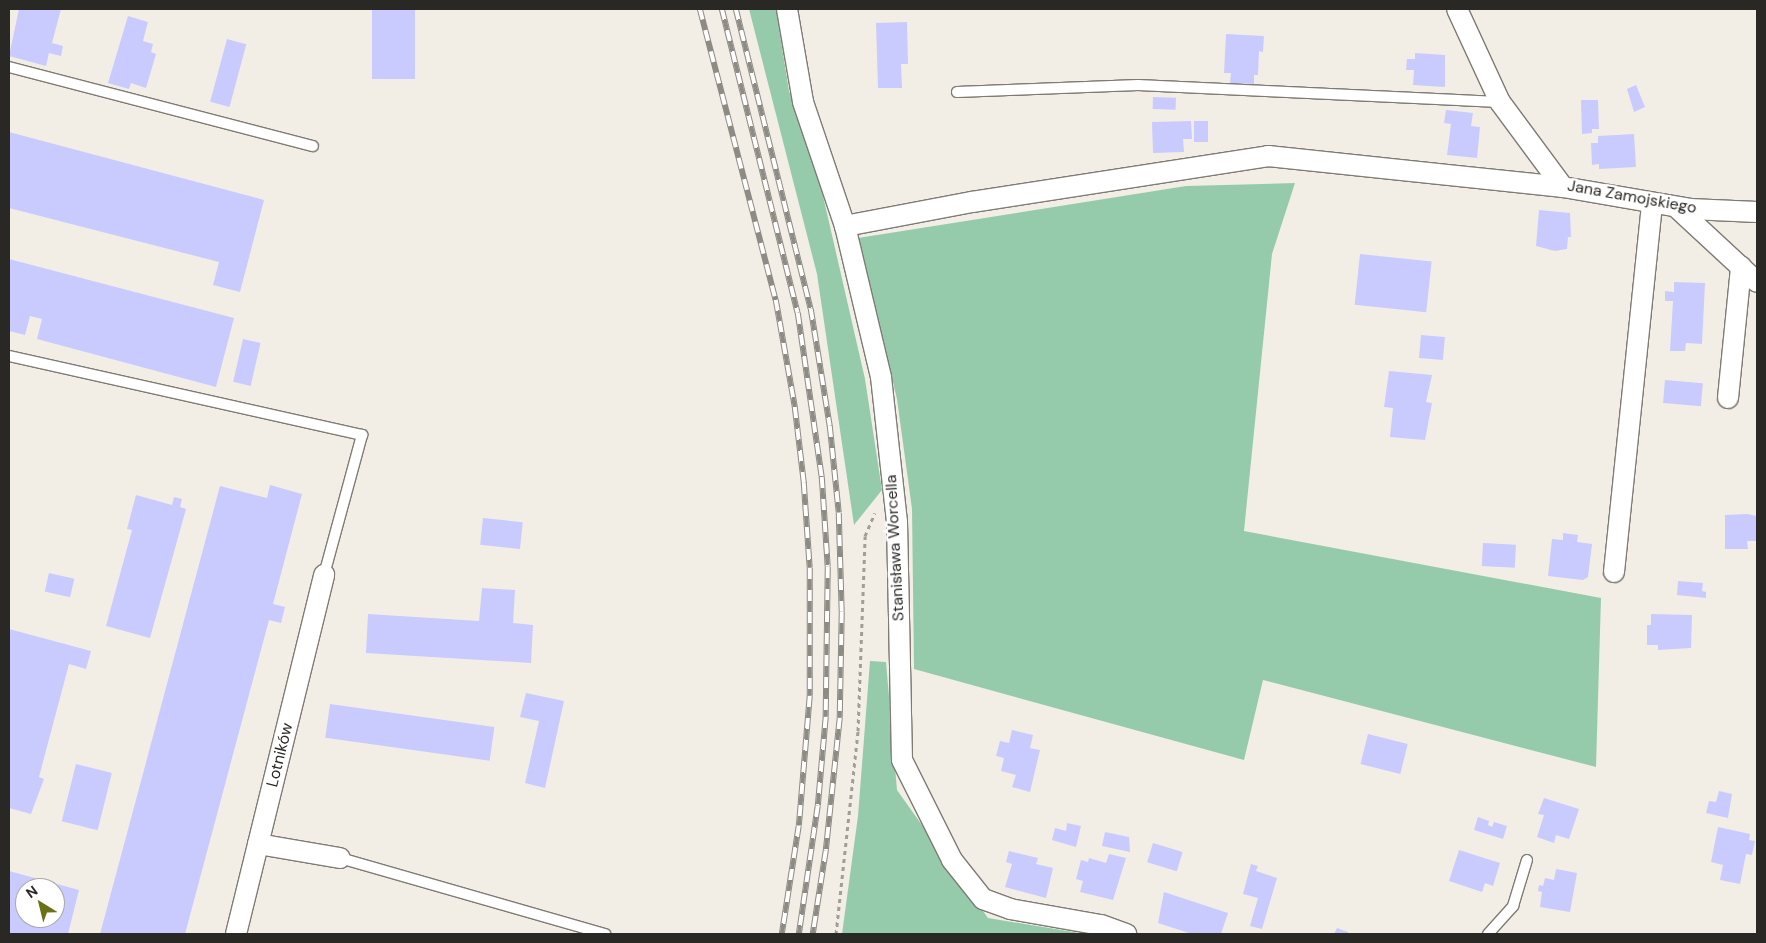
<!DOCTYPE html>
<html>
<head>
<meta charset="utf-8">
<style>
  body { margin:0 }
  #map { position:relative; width:1766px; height:943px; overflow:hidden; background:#f2eee6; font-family:"DM Sans",sans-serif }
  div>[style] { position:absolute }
  .forest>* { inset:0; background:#95cbab }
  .building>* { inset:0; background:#c9cbff; transform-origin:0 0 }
  .path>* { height:3px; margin-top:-1.5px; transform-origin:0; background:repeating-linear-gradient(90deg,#a19d98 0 4px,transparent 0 8px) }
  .roads { filter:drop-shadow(1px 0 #7f7b74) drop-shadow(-1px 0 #7f7b74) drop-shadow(0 1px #7f7b74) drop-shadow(0 -1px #7f7b74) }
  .lane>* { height:10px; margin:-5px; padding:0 5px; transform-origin:5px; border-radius:5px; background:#fff }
  .street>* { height:20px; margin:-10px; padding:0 10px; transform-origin:10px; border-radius:10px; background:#fff }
  .rail>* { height:5.5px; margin-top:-2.75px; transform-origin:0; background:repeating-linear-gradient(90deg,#fff 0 11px,#8e8b85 0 22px); box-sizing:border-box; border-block:1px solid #8e8b85 }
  span { translate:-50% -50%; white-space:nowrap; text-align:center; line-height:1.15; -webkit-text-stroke:4.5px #fff; paint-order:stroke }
  .street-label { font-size:16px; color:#2a2825 }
  .frame { position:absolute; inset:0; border:10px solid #2a2825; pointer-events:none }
  .north { position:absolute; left:15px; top:878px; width:50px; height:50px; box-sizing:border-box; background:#fff; border:1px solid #aaa9a8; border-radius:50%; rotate:324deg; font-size:14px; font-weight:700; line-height:20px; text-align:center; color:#2a2825 }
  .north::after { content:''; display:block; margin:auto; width:18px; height:22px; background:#6b7117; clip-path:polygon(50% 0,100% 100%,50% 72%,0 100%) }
</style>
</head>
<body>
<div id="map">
  <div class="forest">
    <i style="clip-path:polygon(749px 9px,776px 9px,789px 91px,815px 161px,865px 379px,882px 490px,854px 525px,817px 274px)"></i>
    <i style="clip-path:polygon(1295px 183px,1272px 254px,1244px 531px,1601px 598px,1596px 767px,1263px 680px,1244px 760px,914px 669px,912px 509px,897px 399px,858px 238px,1186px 186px)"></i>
    <i style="clip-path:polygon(870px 661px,886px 662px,897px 790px,988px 918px,1085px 934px,842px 934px,858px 816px)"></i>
  </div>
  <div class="building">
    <i style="clip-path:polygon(19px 9px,61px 9px,52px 43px,63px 46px,61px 56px,49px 53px,46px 66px,9px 56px)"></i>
    <i style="left:372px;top:9px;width:43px;height:70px"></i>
    <i style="clip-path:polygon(128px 16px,148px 22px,143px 41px,153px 44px,151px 52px,156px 54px,146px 88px,131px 83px,129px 89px,108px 83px)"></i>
    <i style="clip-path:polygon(907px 22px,908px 64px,901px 64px,902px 88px,878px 88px,876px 23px)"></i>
    <i style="clip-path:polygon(1226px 34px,1264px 36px,1263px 52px,1259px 51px,1258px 75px,1254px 75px,1254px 84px,1230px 83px,1231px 73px,1224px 73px)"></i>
    <i style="left:227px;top:39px;width:20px;height:65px;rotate:15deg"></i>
    <i style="clip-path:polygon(1415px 53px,1445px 55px,1445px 87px,1413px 85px,1414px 70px,1406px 70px,1407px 59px,1415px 59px)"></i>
    <i style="clip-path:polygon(1636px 85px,1645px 107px,1634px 112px,1627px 89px)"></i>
    <i style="left:1153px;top:97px;width:23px;height:12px;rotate:2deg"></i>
    <i style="clip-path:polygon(1581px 100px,1598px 100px,1599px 129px,1592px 129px,1592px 133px,1582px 134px)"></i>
    <i style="clip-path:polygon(1446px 110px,1473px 113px,1471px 126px,1480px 127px,1477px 158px,1447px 155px,1451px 124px,1444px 123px)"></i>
    <i style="clip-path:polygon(1191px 121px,1192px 139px,1183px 139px,1184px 152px,1153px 153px,1152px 122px)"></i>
    <i style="left:1194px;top:121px;width:14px;height:21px"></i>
    <i style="clip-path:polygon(9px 132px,264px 200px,240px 292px,213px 285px,219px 262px,9px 208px)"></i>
    <i style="clip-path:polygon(1634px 134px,1636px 167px,1599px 169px,1599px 164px,1592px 165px,1591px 143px,1598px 143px,1598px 136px)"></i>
    <i style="clip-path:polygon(1539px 210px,1570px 213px,1571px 237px,1568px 237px,1567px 249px,1555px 251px,1536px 246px)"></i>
    <i style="left:1360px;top:254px;width:72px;height:51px;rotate:6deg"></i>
    <i style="clip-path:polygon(9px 259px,234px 318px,216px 387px,37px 339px,42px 319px,30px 316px,25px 335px,9px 331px)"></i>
    <i style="clip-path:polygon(1674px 282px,1705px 283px,1702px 344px,1686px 343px,1685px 351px,1670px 351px,1673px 301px,1665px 301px,1665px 291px,1674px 292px)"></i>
    <i style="left:1421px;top:335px;width:24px;height:23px;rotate:5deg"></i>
    <i style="left:243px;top:339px;width:18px;height:44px;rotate:13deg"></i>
    <i style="clip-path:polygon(1389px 371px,1432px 375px,1426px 402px,1432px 403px,1425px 440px,1390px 437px,1393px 408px,1384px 407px)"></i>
    <i style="left:1665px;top:380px;width:38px;height:23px;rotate:5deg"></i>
    <i style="clip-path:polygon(270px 485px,302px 494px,273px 604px,285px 607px,281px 623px,269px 620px,185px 934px,100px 934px,220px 486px,267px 498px)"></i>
    <i style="clip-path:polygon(136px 495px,172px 505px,174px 497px,182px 499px,180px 507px,186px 509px,150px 638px,106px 626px,132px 530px,127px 529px)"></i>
    <i style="clip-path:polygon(1747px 514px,1757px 516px,1757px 541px,1747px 541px,1748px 549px,1725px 549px,1725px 515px)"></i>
    <i style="left:483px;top:518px;width:40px;height:27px;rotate:6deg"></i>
    <i style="clip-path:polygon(1563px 533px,1578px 535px,1577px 542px,1592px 544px,1588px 577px,1583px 580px,1548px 576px,1552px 539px,1563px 540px)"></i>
    <i style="left:1483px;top:543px;width:33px;height:23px;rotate:3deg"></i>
    <i style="left:49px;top:573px;width:26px;height:19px;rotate:13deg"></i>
    <i style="clip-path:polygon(1678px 581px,1703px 583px,1702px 591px,1706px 592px,1706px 598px,1677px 595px)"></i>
    <i style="clip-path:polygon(482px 588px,515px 590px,513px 623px,533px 625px,531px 663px,366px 653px,368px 614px,479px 621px)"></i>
    <i style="clip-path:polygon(1651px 614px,1692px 615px,1691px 648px,1658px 650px,1658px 645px,1647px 645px,1647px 625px,1651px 625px)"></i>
    <i style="clip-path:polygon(9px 629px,91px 651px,86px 669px,69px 664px,39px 777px,44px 779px,31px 814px,9px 808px)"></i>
    <i style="clip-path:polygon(526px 693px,564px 701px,545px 788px,525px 783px,539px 721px,520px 717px)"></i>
    <i style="left:330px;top:704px;width:166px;height:34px;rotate:8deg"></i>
    <i style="clip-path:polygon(1012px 730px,1033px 735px,1030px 748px,1040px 750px,1030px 792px,1012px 787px,1016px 775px,1001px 771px,1004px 758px,996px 756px,1000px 741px,1009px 743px)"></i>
    <i style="left:1368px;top:734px;width:41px;height:31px;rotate:14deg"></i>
    <i style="left:76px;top:764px;width:37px;height:59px;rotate:14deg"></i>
    <i style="clip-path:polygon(1719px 791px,1732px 794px,1728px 818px,1706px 813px,1709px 801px,1716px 802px)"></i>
    <i style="clip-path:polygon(1544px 798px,1579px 809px,1569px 839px,1556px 835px,1554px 843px,1537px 837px,1544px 815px,1538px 814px)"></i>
    <i style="clip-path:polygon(1478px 817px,1489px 821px,1488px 825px,1492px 827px,1494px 822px,1507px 826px,1503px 839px,1474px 830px)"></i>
    <i style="clip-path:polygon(1067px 823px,1081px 826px,1076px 847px,1052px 840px,1055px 828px,1066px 831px)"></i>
    <i style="clip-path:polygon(1718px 827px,1750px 834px,1749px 840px,1755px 841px,1752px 855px,1746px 854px,1740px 884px,1720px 880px,1723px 865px,1711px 862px)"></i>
    <i style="clip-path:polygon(1105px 832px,1129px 837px,1130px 852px,1102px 846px)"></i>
    <i style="left:1153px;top:843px;width:31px;height:20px;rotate:17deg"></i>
    <i style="clip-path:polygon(1459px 850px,1500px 863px,1493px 886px,1485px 883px,1482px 892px,1449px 881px)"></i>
    <i style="clip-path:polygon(1009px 851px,1038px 858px,1036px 864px,1053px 868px,1046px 898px,1005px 887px,1012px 864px,1006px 862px)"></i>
    <i style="clip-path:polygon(1109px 854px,1126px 858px,1113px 900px,1080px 892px,1083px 881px,1076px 879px,1081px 860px,1088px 862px,1089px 858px,1106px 863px)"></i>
    <i style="clip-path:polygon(1251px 864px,1258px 866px,1256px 871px,1277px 878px,1262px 929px,1250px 926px,1258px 898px,1243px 894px)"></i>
    <i style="clip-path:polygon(1556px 869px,1577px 873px,1570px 912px,1540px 907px,1542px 892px,1538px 891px,1539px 885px,1543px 886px,1545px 878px,1554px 880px)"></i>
    <i style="clip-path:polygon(evenodd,9px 871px,79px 890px,68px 934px,9px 934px,9px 871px,25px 888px,55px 888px,55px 918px,25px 918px,25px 888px)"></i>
    <i style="clip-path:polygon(1164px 892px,1228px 913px,1221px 934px,1192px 934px,1158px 923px)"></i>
    <i style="clip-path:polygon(1337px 928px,1348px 932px,1348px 934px,1334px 934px)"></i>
  </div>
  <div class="path">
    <i style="left:836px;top:934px;width:204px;rotate:-83.8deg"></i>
    <i style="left:858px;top:731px;width:195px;rotate:-87.9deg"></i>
    <i style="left:865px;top:536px;width:25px;rotate:-67deg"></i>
  </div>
  <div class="roads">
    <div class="lane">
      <i style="left:9px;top:67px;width:314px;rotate:14.6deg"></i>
      <i style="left:957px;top:92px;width:181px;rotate:-2.2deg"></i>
      <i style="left:1138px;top:85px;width:362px;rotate:2.7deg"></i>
      <i style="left:9px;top:356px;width:362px;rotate:12.6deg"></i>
      <i style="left:362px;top:435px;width:145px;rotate:105.2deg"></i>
      <i style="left:340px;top:858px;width:276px;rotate:16deg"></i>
      <i style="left:1488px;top:934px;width:38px;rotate:-48deg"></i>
      <i style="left:1513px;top:906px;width:48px;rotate:-73.1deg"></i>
    </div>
    <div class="street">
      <i style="left:787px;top:9px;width:94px;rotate:80.2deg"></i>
      <i style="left:803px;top:102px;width:131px;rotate:71.3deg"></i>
      <i style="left:845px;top:226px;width:155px;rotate:76.6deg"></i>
      <i style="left:881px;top:377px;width:146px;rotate:83.7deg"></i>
      <i style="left:897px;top:522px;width:238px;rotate:88.8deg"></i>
      <i style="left:902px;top:760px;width:112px;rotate:63.4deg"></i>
      <i style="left:952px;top:860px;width:50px;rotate:51.5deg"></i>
      <i style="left:983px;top:899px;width:29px;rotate:20deg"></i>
      <i style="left:1010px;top:909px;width:92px;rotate:10deg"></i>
      <i style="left:1101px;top:925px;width:27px;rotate:20deg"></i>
      <i style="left:1457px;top:9px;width:102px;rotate:65.2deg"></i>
      <i style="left:1500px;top:102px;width:106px;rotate:53.5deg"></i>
      <i style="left:1563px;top:187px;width:129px;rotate:9.8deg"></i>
      <i style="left:1690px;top:209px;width:67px;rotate:2.6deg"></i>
      <i style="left:1676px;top:207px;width:110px;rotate:42.8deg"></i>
      <i style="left:845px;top:226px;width:129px;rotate:-10.7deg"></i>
      <i style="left:972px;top:202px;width:300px;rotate:-8.8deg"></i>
      <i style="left:1268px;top:156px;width:297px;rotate:6deg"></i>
      <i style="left:1728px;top:398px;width:132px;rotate:-84.3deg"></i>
      <i style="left:1614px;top:572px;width:371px;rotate:-84.1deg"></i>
      <i style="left:258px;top:844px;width:83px;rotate:9.7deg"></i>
      <i style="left:236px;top:934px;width:370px;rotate:-76.2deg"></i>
    </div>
  </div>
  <div class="rail">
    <i style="left:700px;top:9px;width:301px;rotate:75.4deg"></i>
    <i style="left:776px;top:300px;width:109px;rotate:79.9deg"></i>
    <i style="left:795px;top:407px;width:77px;rotate:83.2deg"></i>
    <i style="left:804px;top:483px;width:85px;rotate:86deg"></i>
    <i style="left:810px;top:568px;width:128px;rotate:90deg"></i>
    <i style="left:810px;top:696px;width:130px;rotate:94.8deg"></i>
    <i style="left:799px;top:826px;width:109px;rotate:98.9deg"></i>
    <i style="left:722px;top:9px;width:313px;rotate:76deg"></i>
    <i style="left:798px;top:313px;width:166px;rotate:81.7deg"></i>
    <i style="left:822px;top:477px;width:90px;rotate:86.2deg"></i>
    <i style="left:828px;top:567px;width:150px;rotate:90.8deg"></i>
    <i style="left:826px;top:717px;width:89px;rotate:95.1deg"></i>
    <i style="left:818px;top:806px;width:129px;rotate:98.4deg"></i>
    <i style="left:736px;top:9px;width:309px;rotate:76deg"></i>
    <i style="left:811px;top:309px;width:119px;rotate:80.8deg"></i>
    <i style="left:830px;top:426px;width:87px;rotate:84.1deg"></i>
    <i style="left:839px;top:513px;width:99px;rotate:88.3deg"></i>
    <i style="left:842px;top:612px;width:106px;rotate:91.1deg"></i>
    <i style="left:840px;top:718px;width:134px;rotate:96deg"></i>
    <i style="left:826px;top:851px;width:84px;rotate:98.9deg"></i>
  </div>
  <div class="street-label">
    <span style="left:1632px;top:197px;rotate:10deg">Jana Zamojskiego</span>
    <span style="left:895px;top:548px;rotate:-93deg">Stanisława Worcella</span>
    <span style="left:280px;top:755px;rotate:-76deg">Lotników</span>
  </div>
  <div class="frame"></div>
  <div class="north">N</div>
</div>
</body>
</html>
